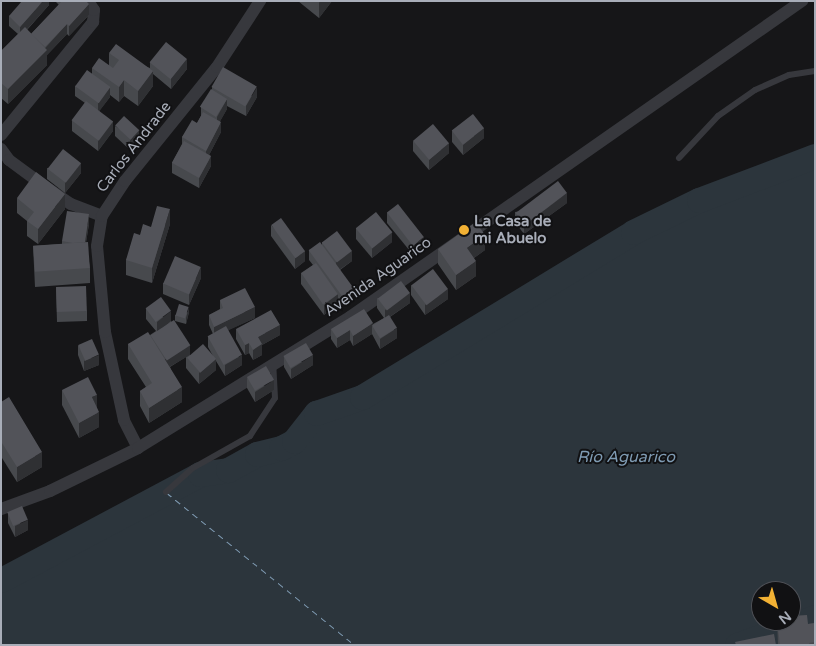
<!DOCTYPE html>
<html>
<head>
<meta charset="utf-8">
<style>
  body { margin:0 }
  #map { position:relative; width:816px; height:646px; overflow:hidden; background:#161618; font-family:"Varela Round",sans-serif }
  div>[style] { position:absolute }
  .water>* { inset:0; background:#2c353c }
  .river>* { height:25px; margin:-12.5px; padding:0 12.5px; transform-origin:12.5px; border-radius:12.5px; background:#2c353c }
  .ferry>* { height:1px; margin-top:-0.5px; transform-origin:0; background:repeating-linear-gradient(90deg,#7f9bb3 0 6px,transparent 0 11px) }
  .lane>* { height:6px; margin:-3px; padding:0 3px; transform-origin:3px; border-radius:3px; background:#37383d }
  .street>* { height:12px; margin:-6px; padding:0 6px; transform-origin:6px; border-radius:6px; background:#37383d }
  .wall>* { inset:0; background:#47494d }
  .shaded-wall>* { inset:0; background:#2f3033; transform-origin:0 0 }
  .building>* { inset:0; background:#525359; transform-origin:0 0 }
  .dots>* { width:14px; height:14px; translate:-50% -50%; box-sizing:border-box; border:2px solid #111113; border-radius:50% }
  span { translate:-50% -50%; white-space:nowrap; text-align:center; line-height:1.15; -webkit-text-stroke:4px #111113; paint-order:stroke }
  .street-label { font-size:15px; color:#a8adb8 }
  .poi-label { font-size:15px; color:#a8adb8; font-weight:700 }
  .left { translate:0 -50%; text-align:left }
  .water-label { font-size:16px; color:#7f9bb3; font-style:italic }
  .frame { position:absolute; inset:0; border:2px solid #a8adb8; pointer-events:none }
  .north { position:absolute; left:751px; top:581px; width:50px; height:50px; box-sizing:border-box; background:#111113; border:1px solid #4d4f55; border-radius:50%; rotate:142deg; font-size:14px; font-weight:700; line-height:20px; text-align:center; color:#a8adb8 }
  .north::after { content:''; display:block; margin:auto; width:18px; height:22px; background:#f2b134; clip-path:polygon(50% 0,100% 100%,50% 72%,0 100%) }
</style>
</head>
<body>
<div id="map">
  <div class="water">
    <i style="clip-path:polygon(evenodd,815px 156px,815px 617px,737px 645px,1px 645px,1px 580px,200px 474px,228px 470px,257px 454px,281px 448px,294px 441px,316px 413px,362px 397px,633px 232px,699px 200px,815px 156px,761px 591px,791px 591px,791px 621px,761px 621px,761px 591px)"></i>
  </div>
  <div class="river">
    <i style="left:1px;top:580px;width:225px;rotate:-28deg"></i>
    <i style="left:200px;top:474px;width:28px;rotate:-8deg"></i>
    <i style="left:228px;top:470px;width:33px;rotate:-29deg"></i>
    <i style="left:257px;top:454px;width:25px;rotate:-14deg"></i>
    <i style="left:281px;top:448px;width:15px;rotate:-28deg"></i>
    <i style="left:294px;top:441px;width:36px;rotate:-52deg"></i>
    <i style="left:316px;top:413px;width:49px;rotate:-19.2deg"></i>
    <i style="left:362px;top:397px;width:317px;rotate:-31.3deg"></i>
    <i style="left:633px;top:232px;width:73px;rotate:-25.9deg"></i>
    <i style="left:699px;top:200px;width:124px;rotate:-20.8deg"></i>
    <i style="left:737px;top:645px;width:83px;rotate:-19.7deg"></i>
  </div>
  <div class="ferry">
    <i style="left:167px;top:493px;width:242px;rotate:39deg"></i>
  </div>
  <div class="lane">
    <i style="left:679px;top:158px;width:57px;rotate:-47.1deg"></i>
    <i style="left:718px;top:116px;width:45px;rotate:-35.1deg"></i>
    <i style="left:755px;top:90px;width:37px;rotate:-24deg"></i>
    <i style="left:789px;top:75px;width:26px;rotate:-9deg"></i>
    <i style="left:166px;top:492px;width:36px;rotate:-42deg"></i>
    <i style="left:193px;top:468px;width:65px;rotate:-29.3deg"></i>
    <i style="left:250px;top:436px;width:45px;rotate:-56.7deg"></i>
    <i style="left:275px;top:398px;width:33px;rotate:-93deg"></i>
  </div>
  <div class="street">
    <i style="left:1px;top:135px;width:146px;rotate:-50.8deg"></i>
    <i style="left:93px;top:22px;width:12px;rotate:-85deg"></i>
    <i style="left:94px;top:10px;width:11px;rotate:-124deg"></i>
    <i style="left:1px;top:149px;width:14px;rotate:54deg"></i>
    <i style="left:9px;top:160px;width:47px;rotate:36.4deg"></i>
    <i style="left:47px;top:188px;width:29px;rotate:34deg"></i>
    <i style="left:71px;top:204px;width:33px;rotate:21deg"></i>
    <i style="left:138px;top:448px;width:31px;rotate:-117deg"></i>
    <i style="left:124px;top:420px;width:90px;rotate:-102.2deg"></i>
    <i style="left:105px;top:332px;width:86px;rotate:-95.3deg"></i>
    <i style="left:97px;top:246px;width:30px;rotate:-81deg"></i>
    <i style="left:102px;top:216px;width:42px;rotate:-56.7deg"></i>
    <i style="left:125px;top:181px;width:146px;rotate:-51.1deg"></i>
    <i style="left:217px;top:67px;width:79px;rotate:-56.9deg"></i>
    <i style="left:1px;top:509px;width:52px;rotate:-20.2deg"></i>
    <i style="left:50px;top:491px;width:98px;rotate:-26deg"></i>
    <i style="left:138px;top:448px;width:249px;rotate:-31.7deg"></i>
    <i style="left:350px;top:317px;width:552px;rotate:-34.96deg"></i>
  </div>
  <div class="wall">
    <i style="clip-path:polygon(49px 1px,49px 5px,27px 30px,31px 34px,59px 5px,55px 1px,86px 1px,89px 15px,69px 36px,67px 34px,47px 55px,47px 65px,8px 104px,1px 98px,1px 51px,18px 34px,9px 26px,9px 16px)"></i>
    <i style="clip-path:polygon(298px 1px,332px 1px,319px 18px)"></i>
    <i style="clip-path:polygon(109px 53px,150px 68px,150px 62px,187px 69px,171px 89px,153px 74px,153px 86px,138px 106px,124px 96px,119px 102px,110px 95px,110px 97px,99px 111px,113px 131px,98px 151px,72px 131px,72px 121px,85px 103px,75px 96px,75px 86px,92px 74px,92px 68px,109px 66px)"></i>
    <i style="clip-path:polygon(212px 87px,257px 97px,246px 116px,227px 106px,227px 109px,220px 121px,221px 132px,209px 155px,211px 166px,199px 188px,172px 173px,172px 163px,182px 144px,182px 137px,197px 123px,201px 116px,201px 107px,212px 90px)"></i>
    <i style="clip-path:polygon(115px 126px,139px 141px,130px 150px,115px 136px)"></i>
    <i style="clip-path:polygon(452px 131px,484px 138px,463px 155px,452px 142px)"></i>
    <i style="clip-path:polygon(413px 141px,449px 153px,429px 170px,413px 151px)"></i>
    <i style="clip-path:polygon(47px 168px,81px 173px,65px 193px,47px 179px)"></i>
    <i style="clip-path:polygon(17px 198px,65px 209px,38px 244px,27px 236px,27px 221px,17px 213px)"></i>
    <i style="clip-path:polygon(567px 203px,524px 234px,515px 222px,515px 212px)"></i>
    <i style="clip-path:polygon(387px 212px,424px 247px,414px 256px,387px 223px)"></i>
    <i style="clip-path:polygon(89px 224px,86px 242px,90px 268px,90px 283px,35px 287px,33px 246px,62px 244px,62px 241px)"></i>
    <i style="clip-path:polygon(170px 224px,152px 283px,126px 275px,126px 260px,140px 235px,151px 227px)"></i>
    <i style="clip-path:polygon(271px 225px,305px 261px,295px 269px,271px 236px)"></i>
    <i style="clip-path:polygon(356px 228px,392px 242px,372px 258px,356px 239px)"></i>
    <i style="clip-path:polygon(322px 242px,352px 261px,340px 270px,353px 298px,343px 306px,338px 301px,338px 304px,324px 315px,301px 284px,301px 273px,313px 265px,309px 260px,309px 250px,322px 245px)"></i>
    <i style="clip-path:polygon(438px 249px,485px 250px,474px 258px,476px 276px,456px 290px,438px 264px)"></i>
    <i style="clip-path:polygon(201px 278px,189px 305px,163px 294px,163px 283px)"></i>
    <i style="clip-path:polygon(411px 285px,448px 299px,425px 315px,411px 295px)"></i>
    <i style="clip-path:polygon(56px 287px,87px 311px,87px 321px,57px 322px)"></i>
    <i style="clip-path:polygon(377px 298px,410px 303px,390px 317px,397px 338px,380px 349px,372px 334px,353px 346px,350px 340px,337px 348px,331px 339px,331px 329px,373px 324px,384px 318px,377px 308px)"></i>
    <i style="clip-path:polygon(220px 300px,255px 318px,228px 330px,242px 365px,225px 376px,216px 361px,216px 370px,199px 384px,186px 368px,186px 357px,189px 355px,170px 367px,182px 402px,149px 423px,140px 406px,140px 391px,146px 387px,128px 359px,128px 344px,150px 335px,156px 331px,146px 319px,146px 308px,171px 321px,190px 355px,213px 356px,208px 347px,208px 337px,213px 334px,209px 325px,209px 315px,220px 309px)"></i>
    <i style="clip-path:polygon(189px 312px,186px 324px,175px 321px,175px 315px)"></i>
    <i style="clip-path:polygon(236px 329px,280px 335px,262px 345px,262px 355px,253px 360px,249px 353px,245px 355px,236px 339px)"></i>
    <i style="clip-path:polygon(78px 345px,99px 365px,84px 371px,78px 355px)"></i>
    <i style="clip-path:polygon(284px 357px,313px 365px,291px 379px,284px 367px)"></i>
    <i style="clip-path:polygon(247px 378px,274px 390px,255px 402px,247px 388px)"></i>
    <i style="clip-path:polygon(62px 390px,97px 408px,99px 427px,79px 438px,62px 405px)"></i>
    <i style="clip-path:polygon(1px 402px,42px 467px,17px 482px,2px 458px)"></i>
    <i style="clip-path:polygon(8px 513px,28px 530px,15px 537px,8px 523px)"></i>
    <i style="clip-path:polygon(777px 621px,808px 624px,815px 623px,815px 645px,778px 645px)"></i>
  </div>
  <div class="shaded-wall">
    <i style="clip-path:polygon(43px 1px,49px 1px,49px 5px,20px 37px,20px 27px)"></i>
    <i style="clip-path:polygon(320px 1px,332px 1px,319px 18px,319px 3px)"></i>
    <i style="clip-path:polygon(89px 4px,89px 15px,69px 36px,69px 26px)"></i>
    <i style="clip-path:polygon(67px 24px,67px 34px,47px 55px,47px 65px,8px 104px,8px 89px)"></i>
    <i style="clip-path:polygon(187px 59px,187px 69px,171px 89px,171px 78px)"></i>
    <i style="clip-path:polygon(153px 71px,153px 86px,138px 106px,138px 91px)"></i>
    <i style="clip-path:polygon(124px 80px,124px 96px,119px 102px,119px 87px)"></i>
    <i style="clip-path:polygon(110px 87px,110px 97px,98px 113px,98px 103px)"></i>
    <i style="clip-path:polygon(257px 87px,257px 97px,246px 116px,246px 106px)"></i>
    <i style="clip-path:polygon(227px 99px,227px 109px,217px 127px,217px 117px)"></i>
    <i style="clip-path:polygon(113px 121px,113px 131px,98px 151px,98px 140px)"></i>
    <i style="clip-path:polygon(221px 122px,221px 132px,206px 161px,206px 151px)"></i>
    <i style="clip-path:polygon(484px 128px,484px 138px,463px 155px,463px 145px)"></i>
    <i style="clip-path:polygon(139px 130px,139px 141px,130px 150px,130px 140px)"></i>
    <i style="clip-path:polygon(449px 143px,449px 153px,429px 170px,429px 160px)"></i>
    <i style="clip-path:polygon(211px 156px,211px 166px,199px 188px,199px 178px)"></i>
    <i style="clip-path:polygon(81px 163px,81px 173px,65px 193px,65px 182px)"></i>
    <i style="clip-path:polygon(567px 193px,567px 203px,524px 234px,524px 224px)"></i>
    <i style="clip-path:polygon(65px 194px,65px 209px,38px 244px,38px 229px)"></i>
    <i style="clip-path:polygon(170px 209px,170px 224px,152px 283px,152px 268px)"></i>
    <i style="clip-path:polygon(89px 214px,89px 224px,84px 255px,84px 245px)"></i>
    <i style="clip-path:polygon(392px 232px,392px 242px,372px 258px,372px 248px)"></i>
    <i style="clip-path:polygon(485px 235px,485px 250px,467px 263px,467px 248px)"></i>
    <i style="clip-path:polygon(424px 237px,424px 247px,414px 256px,414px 245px)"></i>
    <i style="clip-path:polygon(305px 251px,305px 261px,295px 269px,295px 258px)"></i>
    <i style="clip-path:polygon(352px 251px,352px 261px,336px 272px,336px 262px)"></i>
    <i style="clip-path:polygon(476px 261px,476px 276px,456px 290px,456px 275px)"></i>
    <i style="clip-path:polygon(201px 267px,201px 278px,189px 305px,189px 294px)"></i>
    <i style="clip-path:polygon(353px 288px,353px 298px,343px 306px,343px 296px)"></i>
    <i style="clip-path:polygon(448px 289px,448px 299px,425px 315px,425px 305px)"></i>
    <i style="clip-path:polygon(410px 293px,410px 303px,385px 320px,385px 310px)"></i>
    <i style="clip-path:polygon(338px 294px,338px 304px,324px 315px,324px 305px)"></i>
    <i style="clip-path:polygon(189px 307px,189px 312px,186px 324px,186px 318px)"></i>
    <i style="clip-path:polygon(255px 307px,255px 318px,214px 337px,214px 327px)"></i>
    <i style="clip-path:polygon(171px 311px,171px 321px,157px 333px,157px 322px)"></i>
    <i style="clip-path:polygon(373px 323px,373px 327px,372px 325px,372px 334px,353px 346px,353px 336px)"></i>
    <i style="clip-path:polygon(280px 325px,280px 335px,262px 345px,262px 355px,253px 360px,253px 350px,258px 337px)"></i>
    <i style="clip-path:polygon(397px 328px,397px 338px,380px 349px,380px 339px)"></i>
    <i style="clip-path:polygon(350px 330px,350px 340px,337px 348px,337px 338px)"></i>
    <i style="clip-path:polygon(249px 343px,249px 353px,245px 355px,245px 345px)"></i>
    <i style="clip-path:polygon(190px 345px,190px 355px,164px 370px,164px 360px)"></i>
    <i style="clip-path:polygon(99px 355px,99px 365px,84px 371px,84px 361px)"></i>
    <i style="clip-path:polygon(242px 355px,242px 365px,225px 376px,225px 365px)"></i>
    <i style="clip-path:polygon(313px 355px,313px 365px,291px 379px,291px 369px)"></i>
    <i style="clip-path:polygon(216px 359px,216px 370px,199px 384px,199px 373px)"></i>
    <i style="clip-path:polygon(274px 380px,274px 390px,255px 402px,255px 392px)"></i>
    <i style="clip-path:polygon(182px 387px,182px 402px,149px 423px,149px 408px)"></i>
    <i style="clip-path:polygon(97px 395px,97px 410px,92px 397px)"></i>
    <i style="clip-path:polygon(99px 412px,99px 427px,79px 438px,79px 423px)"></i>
    <i style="left:1px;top:443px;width:1px;height:15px"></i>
    <i style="clip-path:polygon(42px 452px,42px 467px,17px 482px,17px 467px)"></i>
    <i style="clip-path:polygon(28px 520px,28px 530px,15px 537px,15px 526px)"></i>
  </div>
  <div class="building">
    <i style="clip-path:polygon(22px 1px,43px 1px,20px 27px,9px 16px)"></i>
    <i style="clip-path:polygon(62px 1px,86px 1px,89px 4px,69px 26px,67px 24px,45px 47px,31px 34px)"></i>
    <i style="clip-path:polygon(25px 27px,47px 50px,8px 89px,1px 83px,1px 51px)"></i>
    <i style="left:166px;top:42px;width:27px;height:26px;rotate:39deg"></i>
    <i style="clip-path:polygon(116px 44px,153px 71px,138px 91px,124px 80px,119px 87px,92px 68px,99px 58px,113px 68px,119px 60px,109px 53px)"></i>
    <i style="left:223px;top:67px;width:39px;height:23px;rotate:30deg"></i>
    <i style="left:87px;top:70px;width:29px;height:20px;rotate:36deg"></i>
    <i style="left:211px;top:89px;width:19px;height:21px;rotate:32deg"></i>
    <i style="left:86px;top:101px;width:34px;height:24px;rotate:37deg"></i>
    <i style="clip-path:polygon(203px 112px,221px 122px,206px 151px,182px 137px,192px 120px,197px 123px)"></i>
    <i style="left:473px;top:114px;width:18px;height:27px;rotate:52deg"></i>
    <i style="left:124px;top:116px;width:21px;height:13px;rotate:43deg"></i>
    <i style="left:433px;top:124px;width:25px;height:26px;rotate:50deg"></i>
    <i style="left:184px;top:141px;width:31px;height:25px;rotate:29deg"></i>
    <i style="left:63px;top:149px;width:23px;height:25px;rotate:38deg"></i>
    <i style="clip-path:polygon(36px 172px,65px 194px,38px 229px,27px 221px,34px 212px,17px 198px)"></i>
    <i style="left:558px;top:181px;width:15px;height:53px;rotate:53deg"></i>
    <i style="left:398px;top:204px;width:42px;height:14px;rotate:52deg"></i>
    <i style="clip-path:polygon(157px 206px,170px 209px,152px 268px,126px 260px,134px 233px,140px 235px,143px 224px,151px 227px)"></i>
    <i style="clip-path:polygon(67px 211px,89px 214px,85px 242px,73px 243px,62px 241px)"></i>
    <i style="left:376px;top:212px;width:26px;height:26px;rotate:51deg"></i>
    <i style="left:281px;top:218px;width:41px;height:12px;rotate:54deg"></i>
    <i style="clip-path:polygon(476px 222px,485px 235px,467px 248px,476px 261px,456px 275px,438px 249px)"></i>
    <i style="left:337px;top:231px;width:25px;height:19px;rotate:53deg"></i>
    <i style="left:88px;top:242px;width:26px;height:55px;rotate:86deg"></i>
    <i style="left:320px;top:242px;width:57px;height:14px;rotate:54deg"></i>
    <i style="left:175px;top:256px;width:28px;height:30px;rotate:23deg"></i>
    <i style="left:316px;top:263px;width:38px;height:18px;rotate:55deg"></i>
    <i style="left:433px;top:269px;width:25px;height:27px;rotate:53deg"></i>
    <i style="left:401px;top:281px;width:15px;height:29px;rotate:53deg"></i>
    <i style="left:86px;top:286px;width:25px;height:30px;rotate:88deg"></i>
    <i style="clip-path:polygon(245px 288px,255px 307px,214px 327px,209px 315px,223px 308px,220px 300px)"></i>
    <i style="left:161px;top:297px;width:17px;height:19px;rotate:54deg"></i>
    <i style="left:179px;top:304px;width:10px;height:12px;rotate:17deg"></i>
    <i style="clip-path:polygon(364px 309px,373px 323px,353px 336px,350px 330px,337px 338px,331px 329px)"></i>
    <i style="clip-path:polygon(271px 310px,280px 325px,258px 337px,262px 344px,253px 350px,249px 343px,245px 345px,236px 329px)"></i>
    <i style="left:389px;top:315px;width:15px;height:20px;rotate:58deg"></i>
    <i style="left:174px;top:320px;width:30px;height:28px;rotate:57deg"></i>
    <i style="left:226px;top:326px;width:33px;height:21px;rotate:61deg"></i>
    <i style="clip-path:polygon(148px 332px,182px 387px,149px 408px,140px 391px,152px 383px,128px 344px)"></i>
    <i style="left:92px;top:339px;width:17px;height:15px;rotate:66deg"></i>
    <i style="left:306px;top:343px;width:14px;height:26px;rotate:60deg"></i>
    <i style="left:203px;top:344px;width:20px;height:21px;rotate:49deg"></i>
    <i style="left:266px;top:366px;width:16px;height:22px;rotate:60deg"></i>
    <i style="clip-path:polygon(88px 377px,97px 395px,92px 397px,99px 412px,79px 423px,62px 390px)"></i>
    <i style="clip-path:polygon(9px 397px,42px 452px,17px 467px,2px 443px,1px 443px,1px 402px)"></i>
    <i style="left:22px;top:506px;width:15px;height:16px;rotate:67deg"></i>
    <i style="clip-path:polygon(807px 615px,808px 624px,815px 623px,815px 642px,809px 643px,810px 645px,780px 645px,777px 621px,791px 621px,791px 616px)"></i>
    <i style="clip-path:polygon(774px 634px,776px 645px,736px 645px,735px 642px)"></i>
  </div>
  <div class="dots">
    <i style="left:464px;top:230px;background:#f2b134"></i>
  </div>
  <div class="street-label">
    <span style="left:134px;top:147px;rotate:-52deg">Carlos Andrade</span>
    <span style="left:378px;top:277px;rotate:-35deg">Avenida Aguarico</span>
  </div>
  <div class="poi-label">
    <span class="left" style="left:474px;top:230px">La Casa de<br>mi Abuelo</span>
  </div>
  <div class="water-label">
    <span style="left:626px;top:457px">Río Aguarico</span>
  </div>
  <div class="frame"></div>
  <div class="north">N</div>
</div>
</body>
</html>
